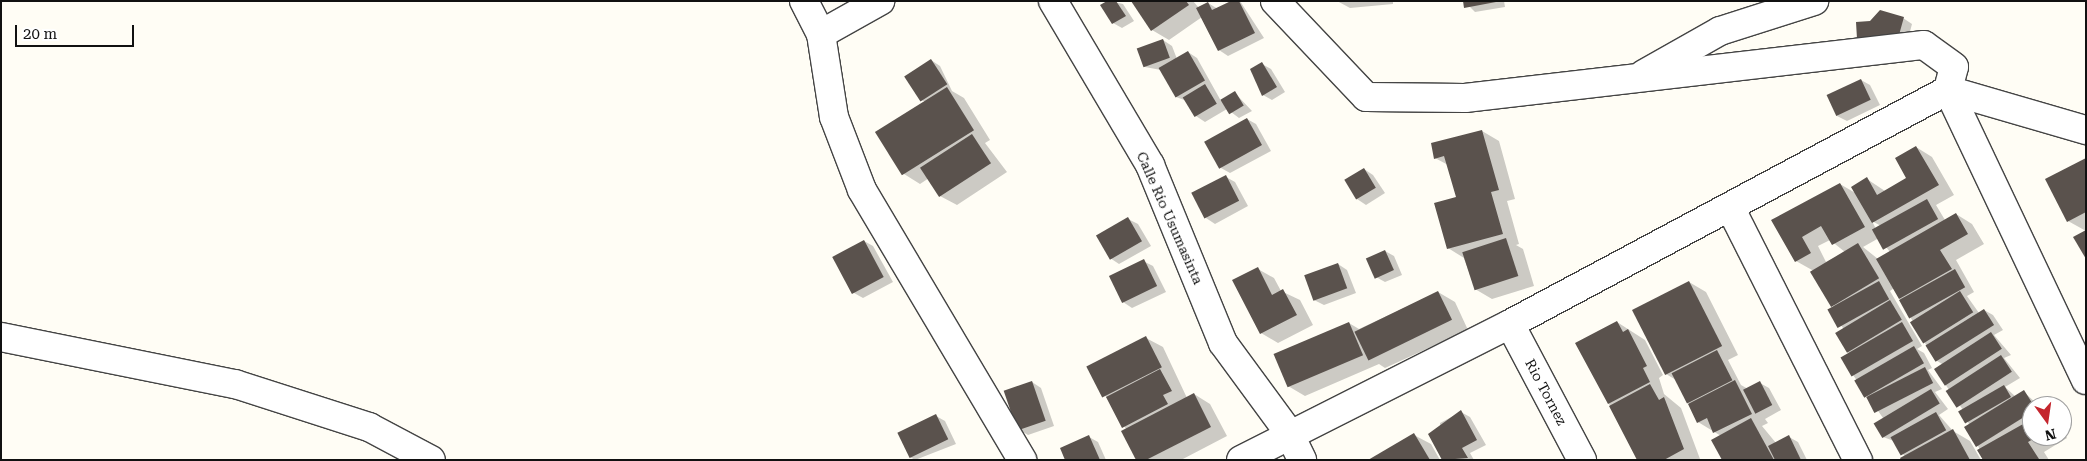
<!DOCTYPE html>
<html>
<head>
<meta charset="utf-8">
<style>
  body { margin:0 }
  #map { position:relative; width:2087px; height:461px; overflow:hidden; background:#fffdf5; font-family:"Roboto Serif",serif }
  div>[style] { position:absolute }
  .shadow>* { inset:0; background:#0003 }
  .building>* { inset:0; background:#5a524d; transform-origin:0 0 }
  .roads { filter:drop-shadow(1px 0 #444) drop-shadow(-1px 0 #444) drop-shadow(0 1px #444) drop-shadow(0 -1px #444) }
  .minor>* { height:28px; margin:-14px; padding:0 14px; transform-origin:14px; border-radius:14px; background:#fff }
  span { translate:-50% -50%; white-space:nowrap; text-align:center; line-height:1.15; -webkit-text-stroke:5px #fff; paint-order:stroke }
  .street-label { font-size:14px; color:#111 }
  .frame { position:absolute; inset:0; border:2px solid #111; pointer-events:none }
  .north { position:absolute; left:2022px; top:396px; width:50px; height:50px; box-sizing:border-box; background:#fff; border:1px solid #a0a0a0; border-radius:50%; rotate:166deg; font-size:14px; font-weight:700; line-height:20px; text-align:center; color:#111 }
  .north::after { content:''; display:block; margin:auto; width:18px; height:22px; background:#c4262e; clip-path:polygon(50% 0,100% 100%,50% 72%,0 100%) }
  .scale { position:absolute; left:15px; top:25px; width:119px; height:22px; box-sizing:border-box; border:2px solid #111; border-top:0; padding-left:6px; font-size:15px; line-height:18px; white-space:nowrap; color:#111; -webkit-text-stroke:4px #fff; paint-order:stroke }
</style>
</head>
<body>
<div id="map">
  <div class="shadow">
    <i style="clip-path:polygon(1109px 1px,1123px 4px,1134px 21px,1122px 28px,1113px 23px)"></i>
    <i style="clip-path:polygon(1133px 1px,1193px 1px,1157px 28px,1193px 1px,1199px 8px,1208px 3px,1218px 9px,1240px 1px,1264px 38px,1228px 56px,1219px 50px,1202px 17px,1169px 40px,1152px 30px)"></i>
    <i style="clip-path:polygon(1337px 1px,1393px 1px,1393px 4px,1350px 8px)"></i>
    <i style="clip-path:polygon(1464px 1px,1504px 1px,1505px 7px,1475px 12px)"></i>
    <i style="clip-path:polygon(1903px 18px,1912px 24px,1908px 39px,1870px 22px)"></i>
    <i style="clip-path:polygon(1163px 40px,1172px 46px,1177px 59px,1188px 52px,1197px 58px,1221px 101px,1235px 93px,1252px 111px,1239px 118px,1227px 109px,1205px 122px,1196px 116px,1187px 101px,1176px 97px,1161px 70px,1145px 67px)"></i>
    <i style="clip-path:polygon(931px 60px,940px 66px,952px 91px,964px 98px,990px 140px,985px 143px,1007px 172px,957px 205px,940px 196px,929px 178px,920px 184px,904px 174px,926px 102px,921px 100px)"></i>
    <i style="clip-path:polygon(1262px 64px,1271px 69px,1285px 92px,1272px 100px,1263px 95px)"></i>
    <i style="clip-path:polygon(1861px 80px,1870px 85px,1880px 105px,1847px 121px,1837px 116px)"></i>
    <i style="clip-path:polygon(1247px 119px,1256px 124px,1271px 151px,1230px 173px,1221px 168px)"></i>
    <i style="clip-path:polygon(1482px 131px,1499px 141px,1515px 199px,1507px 201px,1519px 244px,1516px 245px,1523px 249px,1534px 286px,1492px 299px,1475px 289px,1464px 258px,1448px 248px,1457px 198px,1448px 165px,1435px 158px)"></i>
    <i style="clip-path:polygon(evenodd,1916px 147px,1932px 157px,1954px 195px,1936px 205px,1945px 220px,1956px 214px,1972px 224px,1984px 244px,1956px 260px,1974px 292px,1967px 296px,1979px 313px,1984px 310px,1993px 315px,2003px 330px,1994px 335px,2011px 355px,2004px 358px,2020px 378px,2005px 387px,2016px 397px,2024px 392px,2039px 406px,2032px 406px,2032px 436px,2062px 436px,2062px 429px,2067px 438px,2044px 452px,2049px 460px,1984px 460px,1963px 410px,1945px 384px,1942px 364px,1934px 359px,1894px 288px,1890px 291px,1922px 346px,1917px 349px,1924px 353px,1932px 368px,1928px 370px,1942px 389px,1935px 392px,1948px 409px,1939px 415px,1953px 431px,1970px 441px,1981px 460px,1902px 460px,1905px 457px,1894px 441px,1883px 437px,1883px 418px,1853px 375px,1843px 328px,1830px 310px,1835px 307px,1812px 270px,1796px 261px,1773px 221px,1840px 184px,1857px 194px,1867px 179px,1885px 191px,1908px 178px,1916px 147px,1872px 221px,1881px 226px,1876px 229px,1872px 221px,1916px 147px,1879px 238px,1890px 252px,1878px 259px,1863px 247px,1879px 238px,1916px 147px,1830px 240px,1845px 252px,1826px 262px,1818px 246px,1830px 240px)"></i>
    <i style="clip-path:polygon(2086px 159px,2086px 231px,2068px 221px)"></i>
    <i style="clip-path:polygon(1364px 169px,1373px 175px,1385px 193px,1366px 205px,1357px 199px)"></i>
    <i style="clip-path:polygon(1226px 177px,1235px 182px,1248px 206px,1215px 224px,1206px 218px)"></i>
    <i style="clip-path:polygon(1128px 219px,1138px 224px,1151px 246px,1119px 264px,1110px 258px)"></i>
    <i style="clip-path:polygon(864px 241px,873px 246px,893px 282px,863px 298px,854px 293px)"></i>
    <i style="clip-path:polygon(1385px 251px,1394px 256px,1402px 275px,1385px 282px,1376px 277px)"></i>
    <i style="clip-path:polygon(1143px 261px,1153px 266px,1166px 292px,1132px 308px,1123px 302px)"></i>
    <i style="clip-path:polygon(1338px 264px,1347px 270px,1356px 293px,1324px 305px,1314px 300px)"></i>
    <i style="clip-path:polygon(1258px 269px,1274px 278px,1281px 291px,1300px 300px,1313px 325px,1278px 343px,1261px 333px)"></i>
    <i style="clip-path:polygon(1689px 282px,1706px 292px,1738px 355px,1728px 360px,1741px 385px,1748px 389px,1760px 383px,1769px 388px,1781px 410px,1765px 419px,1768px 423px,1762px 426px,1776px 443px,1789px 437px,1798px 442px,1807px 460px,1723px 460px,1721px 436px,1698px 422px,1676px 380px,1666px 374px)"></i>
    <i style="clip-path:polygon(1438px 292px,1455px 302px,1468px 330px,1385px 368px,1379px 364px,1305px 396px,1288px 386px,1349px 323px,1359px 329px)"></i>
    <i style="clip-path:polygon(1617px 322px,1645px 340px,1663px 375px,1659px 378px,1664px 394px,1681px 408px,1700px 459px,1638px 460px,1609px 404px)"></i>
    <i style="clip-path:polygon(1146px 338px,1163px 347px,1187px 398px,1194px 394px,1210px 404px,1227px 436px,1181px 460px,1137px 460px,1126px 429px,1088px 368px)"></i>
    <i style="clip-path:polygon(1032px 382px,1041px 388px,1054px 426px,1028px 435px,1018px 429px)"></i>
    <i style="clip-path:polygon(1461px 412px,1470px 417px,1486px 445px,1470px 453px,1474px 460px,1444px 460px,1440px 423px)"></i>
    <i style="clip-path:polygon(936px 416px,945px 421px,956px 444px,915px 460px,910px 457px)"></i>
    <i style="clip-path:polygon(1414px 435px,1431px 444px,1440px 460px,1371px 460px)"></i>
    <i style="clip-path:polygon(1089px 437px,1098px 442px,1106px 460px,1066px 460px)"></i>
  </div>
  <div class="building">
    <i style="clip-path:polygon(1107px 1px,1116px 1px,1126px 16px,1112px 24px,1100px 5px)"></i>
    <i style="clip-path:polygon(1131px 1px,1186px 1px,1189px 5px,1151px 31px)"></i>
    <i style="clip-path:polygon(1231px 1px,1239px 1px,1255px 33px,1218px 51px,1196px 8px,1208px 2px,1212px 10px)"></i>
    <i style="clip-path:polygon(1463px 1px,1496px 1px,1496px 2px,1464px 8px)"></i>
    <i style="clip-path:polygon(1880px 10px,1904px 17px,1899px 35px,1857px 39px,1856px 22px,1870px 21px)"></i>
    <i style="left:1163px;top:39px;width:20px;height:28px;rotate:70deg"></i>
    <i style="left:1188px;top:51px;width:34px;height:34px;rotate:60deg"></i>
    <i style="left:931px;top:59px;width:30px;height:32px;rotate:57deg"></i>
    <i style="clip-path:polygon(1262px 62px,1277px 87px,1262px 96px,1250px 69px)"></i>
    <i style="left:1861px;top:79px;width:23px;height:38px;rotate:65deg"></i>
    <i style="left:1205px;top:84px;width:23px;height:26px;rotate:59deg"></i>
    <i style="left:947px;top:87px;width:51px;height:85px;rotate:58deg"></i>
    <i style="left:1235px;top:91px;width:17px;height:17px;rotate:59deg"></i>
    <i style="left:1247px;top:118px;width:31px;height:49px;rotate:61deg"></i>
    <i style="clip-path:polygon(1482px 130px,1499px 190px,1491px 192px,1503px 234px,1447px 249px,1434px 203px,1456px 197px,1444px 156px,1434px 159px,1431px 143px)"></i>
    <i style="left:972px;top:134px;width:35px;height:62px;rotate:57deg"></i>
    <i style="clip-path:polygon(1916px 146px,1939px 185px,1872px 223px,1851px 187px,1867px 177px,1877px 195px,1906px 178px,1895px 158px)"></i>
    <i style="clip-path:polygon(2086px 158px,2086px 212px,2067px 222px,2045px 179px)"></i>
    <i style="left:1364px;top:168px;width:23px;height:23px;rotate:59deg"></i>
    <i style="left:1226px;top:175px;width:29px;height:39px;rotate:63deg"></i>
    <i style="clip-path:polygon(1840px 183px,1865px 227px,1832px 245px,1821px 226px,1802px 237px,1811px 253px,1795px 262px,1771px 220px)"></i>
    <i style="left:1927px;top:199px;width:23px;height:63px;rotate:61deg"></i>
    <i style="clip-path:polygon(1956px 213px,1968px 234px,1940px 250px,1952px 269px,1899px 299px,1876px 259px)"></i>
    <i style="left:1128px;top:217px;width:28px;height:37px;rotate:60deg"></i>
    <i style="clip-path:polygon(2086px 230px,2086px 259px,2073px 237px)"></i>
    <i style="left:1506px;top:238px;width:40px;height:46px;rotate:72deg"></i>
    <i style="left:864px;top:240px;width:42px;height:36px;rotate:62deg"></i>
    <i style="left:1858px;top:243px;width:41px;height:56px;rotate:59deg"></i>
    <i style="left:1385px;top:250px;width:22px;height:21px;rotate:66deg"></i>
    <i style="left:1144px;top:259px;width:30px;height:39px;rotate:64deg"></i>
    <i style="left:1338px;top:263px;width:27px;height:36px;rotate:70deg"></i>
    <i style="clip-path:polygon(1258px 267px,1272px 295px,1283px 289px,1297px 315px,1260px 334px,1232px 280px)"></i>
    <i style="left:1955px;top:269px;width:21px;height:64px;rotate:61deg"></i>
    <i style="left:1689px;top:281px;width:73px;height:64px;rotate:63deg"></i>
    <i style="left:1879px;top:281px;width:21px;height:59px;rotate:61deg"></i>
    <i style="left:1438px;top:291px;width:32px;height:93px;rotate:64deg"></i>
    <i style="left:1960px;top:291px;width:25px;height:59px;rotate:58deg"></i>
    <i style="left:1890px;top:300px;width:23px;height:64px;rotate:59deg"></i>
    <i style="left:1984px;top:309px;width:19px;height:69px;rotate:58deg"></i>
    <i style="clip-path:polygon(1617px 321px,1623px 332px,1628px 329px,1647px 366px,1643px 368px,1650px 382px,1608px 404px,1575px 343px)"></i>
    <i style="left:1349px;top:322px;width:36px;height:82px;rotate:67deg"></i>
    <i style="left:1902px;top:322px;width:22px;height:71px;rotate:60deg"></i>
    <i style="left:1991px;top:332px;width:20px;height:68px;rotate:57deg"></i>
    <i style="left:1146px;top:336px;width:35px;height:67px;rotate:63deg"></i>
    <i style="left:1914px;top:346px;width:20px;height:69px;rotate:60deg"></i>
    <i style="left:1717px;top:350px;width:34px;height:51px;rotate:63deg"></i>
    <i style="left:2001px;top:355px;width:20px;height:66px;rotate:57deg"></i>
    <i style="left:1925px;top:367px;width:18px;height:66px;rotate:63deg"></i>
    <i style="clip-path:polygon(1160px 369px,1172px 391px,1163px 395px,1168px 404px,1122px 428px,1106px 397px)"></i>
    <i style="clip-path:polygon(1735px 380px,1752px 414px,1713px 433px,1707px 418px,1697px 423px,1688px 404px)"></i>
    <i style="left:1032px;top:381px;width:42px;height:30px;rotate:71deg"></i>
    <i style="left:1760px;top:381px;width:27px;height:19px;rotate:63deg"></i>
    <i style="clip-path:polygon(1650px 384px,1659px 400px,1664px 397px,1684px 449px,1664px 460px,1637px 460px,1609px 406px)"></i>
    <i style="left:2004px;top:385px;width:14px;height:53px;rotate:60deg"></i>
    <i style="left:1931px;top:389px;width:17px;height:67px;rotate:59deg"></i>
    <i style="clip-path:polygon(2024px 390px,2034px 406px,2032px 412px,1976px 447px,1964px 427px)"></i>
    <i style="clip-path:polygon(1194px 393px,1211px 427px,1146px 460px,1136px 460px,1121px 431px)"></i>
    <i style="clip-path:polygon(1461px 410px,1477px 440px,1462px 448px,1468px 458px,1442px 460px,1428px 434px)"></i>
    <i style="left:1936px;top:412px;width:21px;height:52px;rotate:61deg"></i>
    <i style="left:936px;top:414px;width:28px;height:43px;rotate:64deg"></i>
    <i style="clip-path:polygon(1751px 418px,1774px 460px,1722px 460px,1711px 440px)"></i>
    <i style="clip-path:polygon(2032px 419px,2032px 436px,2038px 436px,2028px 442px,2039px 459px,1983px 460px,1977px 450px)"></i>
    <i style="clip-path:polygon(1953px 429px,1970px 460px,1901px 460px,1900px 458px)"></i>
    <i style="clip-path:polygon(1414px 433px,1430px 460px,1368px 460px)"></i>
    <i style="clip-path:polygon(1089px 435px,1100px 460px,1065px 460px,1060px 448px)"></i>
    <i style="clip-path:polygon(1789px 435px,1801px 460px,1775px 460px,1768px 446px)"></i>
  </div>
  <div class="roads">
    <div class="minor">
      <i style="left:804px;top:1px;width:37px;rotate:63deg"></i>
      <i style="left:821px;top:34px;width:84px;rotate:81.1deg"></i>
      <i style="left:834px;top:117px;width:78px;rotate:69deg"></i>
      <i style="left:862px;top:190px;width:314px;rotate:59.3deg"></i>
      <i style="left:1053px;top:1px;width:191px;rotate:59.4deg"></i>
      <i style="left:1150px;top:165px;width:192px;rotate:67.7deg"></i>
      <i style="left:1223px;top:343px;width:112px;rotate:53.7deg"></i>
      <i style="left:1289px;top:433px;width:30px;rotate:64deg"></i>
      <i style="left:1275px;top:1px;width:132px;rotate:46.5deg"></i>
      <i style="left:1366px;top:97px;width:99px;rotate:0.6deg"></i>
      <i style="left:1465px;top:98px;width:462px;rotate:-6.6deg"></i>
      <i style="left:1924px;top:45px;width:37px;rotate:36deg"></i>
      <i style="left:1954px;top:67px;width:24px;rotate:105deg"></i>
      <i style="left:1948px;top:90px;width:321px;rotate:64.6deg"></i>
      <i style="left:821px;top:34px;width:68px;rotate:-29.2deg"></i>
      <i style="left:1644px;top:74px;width:87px;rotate:-29.5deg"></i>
      <i style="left:1720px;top:31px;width:99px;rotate:-17.7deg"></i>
      <i style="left:1730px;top:207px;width:284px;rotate:63.2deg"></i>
      <i style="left:1510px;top:324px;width:154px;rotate:62.1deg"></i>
      <i style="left:1px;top:337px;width:239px;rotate:11.4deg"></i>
      <i style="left:235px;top:384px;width:141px;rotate:17.8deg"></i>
      <i style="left:369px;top:427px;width:70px;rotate:28deg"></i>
      <i style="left:1241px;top:460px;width:301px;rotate:-26.8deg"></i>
      <i style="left:1510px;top:324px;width:497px;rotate:-28.1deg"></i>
      <i style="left:1948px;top:90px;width:144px;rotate:16.2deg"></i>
    </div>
  </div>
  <div class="street-label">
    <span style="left:1170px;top:218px;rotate:66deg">Calle Río Usumasinta</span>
    <span style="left:1546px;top:392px;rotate:62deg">Rio Tornez</span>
  </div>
  <div class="frame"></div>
  <div class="north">N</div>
  <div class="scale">20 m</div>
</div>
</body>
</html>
